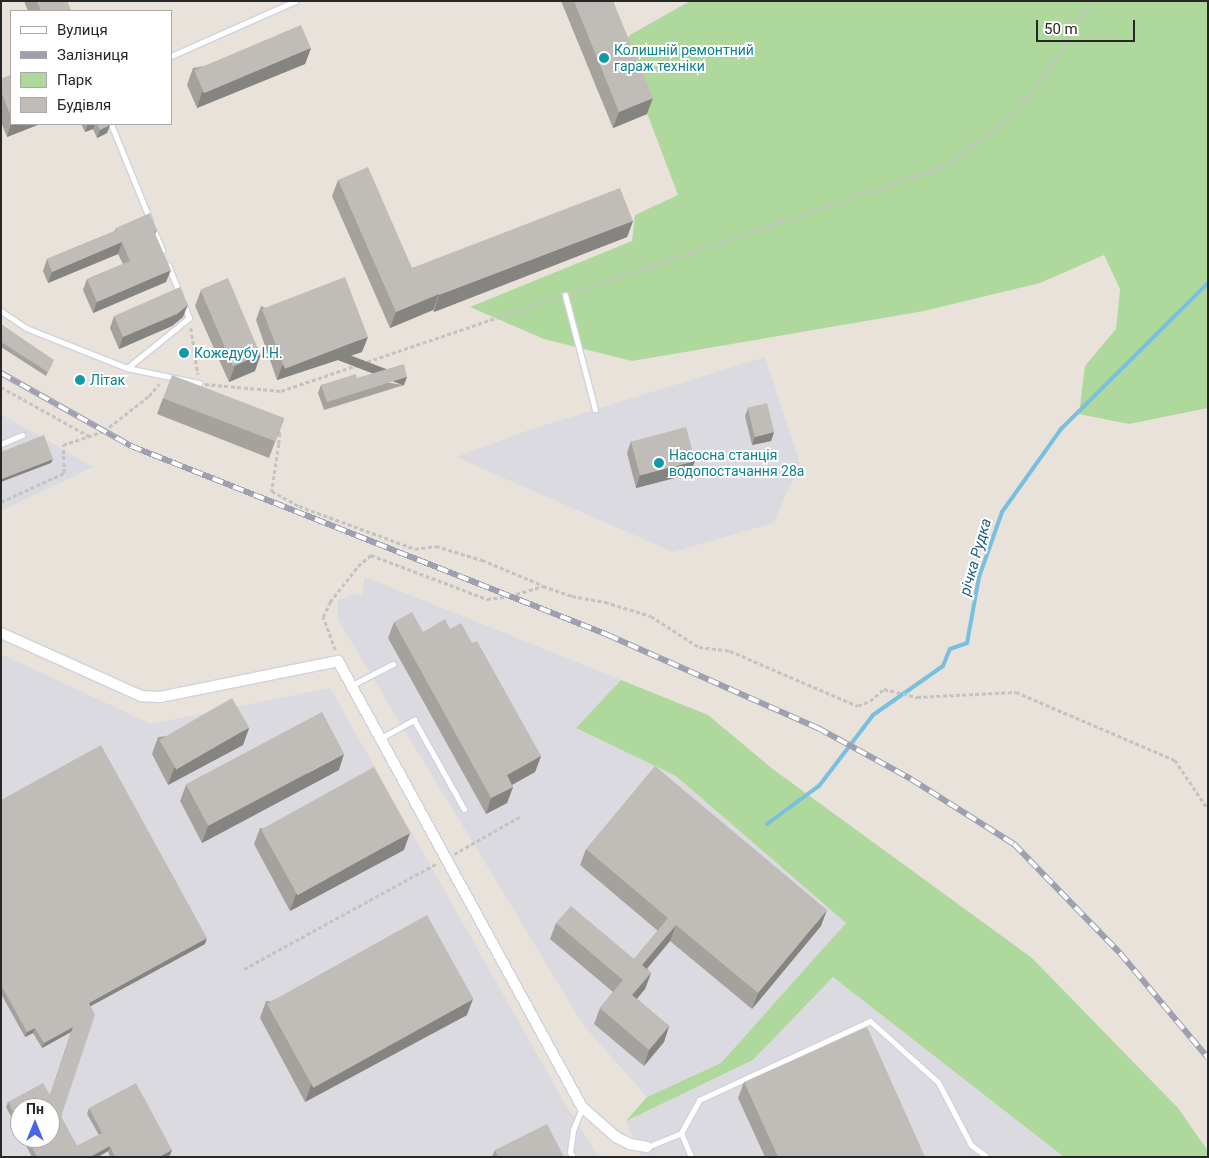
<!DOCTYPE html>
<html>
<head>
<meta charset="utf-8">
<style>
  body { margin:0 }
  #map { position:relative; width:1209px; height:1158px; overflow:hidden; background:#e8e2da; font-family:Roboto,sans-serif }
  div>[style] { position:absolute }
  .industrial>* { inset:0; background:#dcdae1 }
  .green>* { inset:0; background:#afd89d }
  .stream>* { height:4px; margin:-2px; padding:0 2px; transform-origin:2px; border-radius:2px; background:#79c0de }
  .path>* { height:2.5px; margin-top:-1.25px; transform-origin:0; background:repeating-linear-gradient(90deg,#c3c3c3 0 4px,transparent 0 6.5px) }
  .roads { filter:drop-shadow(1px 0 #d0d2de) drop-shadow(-1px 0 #d0d2de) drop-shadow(0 1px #d0d2de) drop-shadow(0 -1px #d0d2de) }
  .service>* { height:5px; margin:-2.5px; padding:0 2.5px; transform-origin:2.5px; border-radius:2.5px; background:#fff }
  .minor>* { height:10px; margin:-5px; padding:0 5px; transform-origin:5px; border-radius:5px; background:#fff }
  .rail>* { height:5.5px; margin-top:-2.75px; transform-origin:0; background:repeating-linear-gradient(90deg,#fff 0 11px,#9ea0af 0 22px); box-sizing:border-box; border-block:1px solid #9ea0af }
  .wall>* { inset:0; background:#a5a29d }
  .shaded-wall>* { inset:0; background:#868480; transform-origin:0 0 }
  .building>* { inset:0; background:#c0bcb7; transform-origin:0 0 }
  .dots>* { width:14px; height:14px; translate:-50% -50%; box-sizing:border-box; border:2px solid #fff; border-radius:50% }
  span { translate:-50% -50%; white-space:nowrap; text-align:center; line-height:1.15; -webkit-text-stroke:4px #fff; paint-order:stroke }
  .culture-label { font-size:14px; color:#0d838f }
  .left { translate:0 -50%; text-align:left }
  .water-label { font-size:15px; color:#1d5e85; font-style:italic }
  .frame { position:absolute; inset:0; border:2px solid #272727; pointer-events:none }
  .legend { position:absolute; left:10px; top:10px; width:162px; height:115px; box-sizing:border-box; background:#fff; border:1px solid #a9a9a9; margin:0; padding:6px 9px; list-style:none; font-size:15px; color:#272727 }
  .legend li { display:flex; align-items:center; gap:10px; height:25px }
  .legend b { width:25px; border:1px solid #a9a9a9 }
  .north { position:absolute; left:10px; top:1098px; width:50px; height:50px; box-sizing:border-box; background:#fff; border:1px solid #a9a9a9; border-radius:50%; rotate:0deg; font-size:14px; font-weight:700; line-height:20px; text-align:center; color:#272727 }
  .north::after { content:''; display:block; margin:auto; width:18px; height:22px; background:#4c63e3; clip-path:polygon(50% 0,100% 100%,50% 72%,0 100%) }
  .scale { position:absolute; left:1036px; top:20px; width:99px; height:22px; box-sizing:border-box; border:2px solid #272727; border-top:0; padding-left:6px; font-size:15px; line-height:18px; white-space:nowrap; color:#272727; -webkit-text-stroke:4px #fff; paint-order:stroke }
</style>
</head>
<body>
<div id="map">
  <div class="industrial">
    <i style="clip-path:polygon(765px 357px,800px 464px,773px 523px,673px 552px,456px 457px,529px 430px)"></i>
    <i style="clip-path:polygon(1px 414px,93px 467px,1px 511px)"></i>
    <i style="clip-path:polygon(365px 577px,621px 680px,577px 728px,676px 776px,846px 923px,721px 1063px,647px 1097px,584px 1026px,338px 620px,338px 600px,355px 594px,362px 595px)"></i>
    <i style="clip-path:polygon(evenodd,1px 654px,151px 724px,330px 688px,564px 1102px,599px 1157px,1px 1157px,1px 654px,20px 1108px,50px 1108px,50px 1138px,20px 1138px,20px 1108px)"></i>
    <i style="clip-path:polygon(833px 977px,1064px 1157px,641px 1157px,626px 1121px,753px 1060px)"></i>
  </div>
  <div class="green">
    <i style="clip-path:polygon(690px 1px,1208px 1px,1208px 408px,1129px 424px,1079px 414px,1085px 366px,1116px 329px,1120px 289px,1104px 255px,1040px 283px,924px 311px,632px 361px,544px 339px,470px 307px,632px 241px,635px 215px,678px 195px,621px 44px,630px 35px)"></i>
    <i style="clip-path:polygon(621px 680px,708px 715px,774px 770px,1032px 958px,1178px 1108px,1208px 1151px,1208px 1157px,1064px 1157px,833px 977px,753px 1060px,626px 1121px,647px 1097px,721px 1063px,846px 923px,676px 776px,576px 728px)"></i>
  </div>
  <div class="stream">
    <i style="left:767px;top:824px;width:64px;rotate:-36.2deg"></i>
    <i style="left:819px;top:786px;width:89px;rotate:-52.7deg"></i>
    <i style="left:873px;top:715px;width:85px;rotate:-35deg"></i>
    <i style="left:943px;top:666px;width:18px;rotate:-68deg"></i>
    <i style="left:950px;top:649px;width:18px;rotate:-19deg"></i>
    <i style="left:967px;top:643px;width:67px;rotate:-79.7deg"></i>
    <i style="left:979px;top:577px;width:69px;rotate:-70.5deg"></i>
    <i style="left:1002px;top:512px;width:102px;rotate:-54.6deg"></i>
    <i style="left:1061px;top:429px;width:207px;rotate:-44.8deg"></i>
  </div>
  <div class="path">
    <i style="left:571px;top:293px;width:396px;rotate:-18.8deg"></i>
    <i style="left:946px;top:165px;width:85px;rotate:-36.9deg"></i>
    <i style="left:1014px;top:114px;width:73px;rotate:-52.8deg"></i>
    <i style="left:1058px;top:56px;width:64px;rotate:-59.8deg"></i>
    <i style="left:191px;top:328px;width:47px;rotate:81.3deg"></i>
    <i style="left:205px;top:384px;width:76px;rotate:5.3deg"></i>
    <i style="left:281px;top:391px;width:292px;rotate:-18.8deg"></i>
    <i style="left:1px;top:387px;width:101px;rotate:29.1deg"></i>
    <i style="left:277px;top:431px;width:4px;rotate:34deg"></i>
    <i style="left:280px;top:433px;width:11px;rotate:95deg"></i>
    <i style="left:279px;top:444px;width:48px;rotate:98.5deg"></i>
    <i style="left:272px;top:491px;width:31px;rotate:29deg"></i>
    <i style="left:299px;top:506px;width:124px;rotate:20.3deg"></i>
    <i style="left:415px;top:549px;width:21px;rotate:-8deg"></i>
    <i style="left:436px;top:546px;width:48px;rotate:16.9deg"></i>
    <i style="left:482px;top:560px;width:65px;rotate:22.6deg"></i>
    <i style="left:1px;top:502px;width:69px;rotate:-24.7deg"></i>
    <i style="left:64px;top:473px;width:28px;rotate:-92deg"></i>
    <i style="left:63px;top:445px;width:43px;rotate:-18.9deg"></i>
    <i style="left:104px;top:431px;width:57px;rotate:-37.9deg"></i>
    <i style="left:149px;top:396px;width:16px;rotate:-50deg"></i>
    <i style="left:335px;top:650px;width:35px;rotate:-110deg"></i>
    <i style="left:323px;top:617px;width:17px;rotate:-65deg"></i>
    <i style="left:330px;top:602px;width:46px;rotate:-52.1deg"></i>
    <i style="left:358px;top:566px;width:17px;rotate:-40deg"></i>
    <i style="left:371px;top:555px;width:124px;rotate:20.8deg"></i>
    <i style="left:487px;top:599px;width:23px;rotate:-7deg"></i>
    <i style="left:510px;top:596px;width:34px;rotate:-17deg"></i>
    <i style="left:543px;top:586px;width:31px;rotate:19deg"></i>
    <i style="left:572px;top:596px;width:34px;rotate:10deg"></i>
    <i style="left:605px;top:602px;width:48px;rotate:16.9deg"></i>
    <i style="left:651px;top:616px;width:57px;rotate:32.9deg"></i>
    <i style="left:699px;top:647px;width:31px;rotate:7deg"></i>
    <i style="left:730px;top:651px;width:139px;rotate:23.3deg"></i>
    <i style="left:858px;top:706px;width:13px;rotate:-23deg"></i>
    <i style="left:870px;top:701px;width:18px;rotate:-41deg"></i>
    <i style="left:884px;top:689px;width:34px;rotate:14deg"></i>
    <i style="left:917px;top:697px;width:99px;rotate:-2.9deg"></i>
    <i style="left:1016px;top:692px;width:173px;rotate:23.2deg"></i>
    <i style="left:1175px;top:760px;width:59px;rotate:56deg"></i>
    <i style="left:454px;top:854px;width:77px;rotate:-29.6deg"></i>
    <i style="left:244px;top:969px;width:219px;rotate:-28.7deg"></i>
  </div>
  <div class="roads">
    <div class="service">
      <i style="left:171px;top:56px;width:136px;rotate:-23.9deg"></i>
      <i style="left:111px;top:124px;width:104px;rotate:67.9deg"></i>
      <i style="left:154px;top:231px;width:21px;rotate:67deg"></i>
      <i style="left:168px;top:265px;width:32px;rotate:68deg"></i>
      <i style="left:565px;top:295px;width:118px;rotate:75.3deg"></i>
      <i style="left:1px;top:311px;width:30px;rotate:34deg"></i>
      <i style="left:26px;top:328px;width:109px;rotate:21.6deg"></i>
      <i style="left:127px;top:368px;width:74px;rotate:11.8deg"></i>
      <i style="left:127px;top:368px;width:80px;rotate:-38.9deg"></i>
      <i style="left:189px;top:318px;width:14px;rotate:-111deg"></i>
      <i style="left:1px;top:444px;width:23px;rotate:-23deg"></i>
      <i style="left:352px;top:685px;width:46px;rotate:-27.1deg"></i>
      <i style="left:381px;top:738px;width:38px;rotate:-29deg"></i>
      <i style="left:414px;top:720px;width:102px;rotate:60.7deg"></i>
      <i style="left:681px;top:1133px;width:26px;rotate:67deg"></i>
      <i style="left:647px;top:1147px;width:37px;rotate:-22deg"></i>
      <i style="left:681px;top:1133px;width:38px;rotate:-61deg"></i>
      <i style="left:699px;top:1100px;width:188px;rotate:-24.8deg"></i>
      <i style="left:870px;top:1021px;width:91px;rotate:41.9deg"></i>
      <i style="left:938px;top:1082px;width:71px;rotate:62.4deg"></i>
      <i style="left:971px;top:1145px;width:20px;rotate:37deg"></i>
      <i style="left:573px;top:1157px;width:6px;rotate:-121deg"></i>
      <i style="left:570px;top:1152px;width:22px;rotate:-82deg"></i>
      <i style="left:573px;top:1130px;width:24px;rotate:-68deg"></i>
    </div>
    <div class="minor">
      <i style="left:1px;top:633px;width:154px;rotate:24.2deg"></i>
      <i style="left:141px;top:696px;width:19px;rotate:3deg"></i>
      <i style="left:160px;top:697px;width:182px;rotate:-11.4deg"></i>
      <i style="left:338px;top:661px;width:508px;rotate:61.32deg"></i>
      <i style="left:582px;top:1107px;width:45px;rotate:41.4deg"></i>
      <i style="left:616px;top:1137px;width:16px;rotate:27deg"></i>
      <i style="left:630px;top:1144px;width:17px;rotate:10deg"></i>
    </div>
  </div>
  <div class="rail">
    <i style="left:1px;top:373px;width:149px;rotate:29.3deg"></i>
    <i style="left:131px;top:446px;width:513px;rotate:21.61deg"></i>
    <i style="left:608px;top:635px;width:230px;rotate:23.9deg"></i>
    <i style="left:818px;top:728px;width:106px;rotate:28.7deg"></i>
    <i style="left:911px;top:779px;width:122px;rotate:32.3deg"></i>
    <i style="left:1014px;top:844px;width:152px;rotate:45.8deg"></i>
    <i style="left:1120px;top:953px;width:137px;rotate:50deg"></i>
  </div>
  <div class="wall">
    <i style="clip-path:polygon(24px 1px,67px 1px,71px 11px,28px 11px)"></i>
    <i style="clip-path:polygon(561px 1px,613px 1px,647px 114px,613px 128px)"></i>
    <i style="clip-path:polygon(311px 48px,305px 64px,197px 108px,187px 85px,193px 68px)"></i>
    <i style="clip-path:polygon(11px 75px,11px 124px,40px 124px,7px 137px,1px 122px,1px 79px)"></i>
    <i style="clip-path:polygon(81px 124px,110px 124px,107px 133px,97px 138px,93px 129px,85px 132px)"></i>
    <i style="clip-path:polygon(338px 180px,412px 268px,633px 221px,627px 237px,434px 312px,433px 310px,390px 328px,332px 196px)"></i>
    <i style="clip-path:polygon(116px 228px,157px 230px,155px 235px,166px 282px,93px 313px,83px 290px,87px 279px,123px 264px,118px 254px,48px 283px,43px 271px,47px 259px,115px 231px)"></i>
    <i style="clip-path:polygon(201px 290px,255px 371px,229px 382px,195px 306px)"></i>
    <i style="clip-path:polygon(261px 306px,362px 352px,277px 380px,256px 320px)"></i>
    <i style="clip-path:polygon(114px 316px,183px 317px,172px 326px,119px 349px,110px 328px)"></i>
    <i style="clip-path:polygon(1px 324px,52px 364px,46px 376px,1px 347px)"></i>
    <i style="clip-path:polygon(357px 378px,404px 385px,324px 410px,318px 393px,321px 385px)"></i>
    <i style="clip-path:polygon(163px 398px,284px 419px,269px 458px,157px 414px)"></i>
    <i style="clip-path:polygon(748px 408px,774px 432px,771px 441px,752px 445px,745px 416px)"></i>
    <i style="clip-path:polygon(631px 441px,690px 474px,636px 488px,627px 453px)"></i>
    <i style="clip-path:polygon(394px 622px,423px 632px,450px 629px,472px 643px,541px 756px,535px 772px,512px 785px,513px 787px,507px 803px,486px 814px,388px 638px)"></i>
    <i style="clip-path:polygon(249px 728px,243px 745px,168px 785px,152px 754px,158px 737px)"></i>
    <i style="clip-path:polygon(339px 770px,202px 843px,180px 801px,186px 785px)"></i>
    <i style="clip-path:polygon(1px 800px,205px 944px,91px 1006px,61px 1117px,77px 1146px,99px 1135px,87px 1114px,89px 1108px,172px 1150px,170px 1155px,167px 1157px,110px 1157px,108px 1151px,98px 1157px,32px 1157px,22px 1138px,50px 1138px,20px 1108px,20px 1134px,6px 1107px,8px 1102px,50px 1095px,71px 1032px,42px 1048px,33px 1033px,25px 1037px,1px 994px)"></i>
    <i style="clip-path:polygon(260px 828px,404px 850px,290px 911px,254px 844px)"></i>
    <i style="clip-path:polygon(586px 849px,821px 926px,752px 1009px,670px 941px,647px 969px,651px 973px,645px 989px,637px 999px,669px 1026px,664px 1042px,644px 1066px,594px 1024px,600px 1008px,613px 992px,550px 939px,556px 923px,634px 959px,658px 931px,580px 865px)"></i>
    <i style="clip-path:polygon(266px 1001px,467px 1015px,305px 1102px,260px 1018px)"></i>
    <i style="clip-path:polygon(744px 1082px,925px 1157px,765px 1157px,738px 1098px)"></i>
    <i style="clip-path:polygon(495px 1150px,564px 1157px,492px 1157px)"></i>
  </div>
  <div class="shaded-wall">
    <i style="clip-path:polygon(311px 48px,305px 64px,197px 108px,202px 92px)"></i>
    <i style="clip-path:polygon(653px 98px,647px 114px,613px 128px,619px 112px)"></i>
    <i style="clip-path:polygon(11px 124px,40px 124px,7px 137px)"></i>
    <i style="clip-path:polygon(88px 124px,95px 124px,93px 129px,85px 132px)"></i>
    <i style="clip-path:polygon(110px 125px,107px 133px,97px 138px,100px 130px)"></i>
    <i style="clip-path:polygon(633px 221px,627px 237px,434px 312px,439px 295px)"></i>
    <i style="clip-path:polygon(122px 242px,118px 254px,48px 283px,52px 272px)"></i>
    <i style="clip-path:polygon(171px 270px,166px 282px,93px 313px,97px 302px)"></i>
    <i style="clip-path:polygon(439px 294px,433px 310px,390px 328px,396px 312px)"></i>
    <i style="clip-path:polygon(188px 305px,183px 317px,172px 326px,119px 349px,123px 337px)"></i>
    <i style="clip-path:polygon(368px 337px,362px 352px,277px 380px,282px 366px)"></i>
    <i style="clip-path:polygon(261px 354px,255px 371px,229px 382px,235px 366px)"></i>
    <i style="left:407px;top:377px;width:9px;height:84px;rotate:111deg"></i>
    <i style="clip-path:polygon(774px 432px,771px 441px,752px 445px,755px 437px)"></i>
    <i style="clip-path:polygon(53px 459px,51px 463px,1px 482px,1px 479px)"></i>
    <i style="clip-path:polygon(695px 461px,690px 474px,636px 488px,640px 475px)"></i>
    <i style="clip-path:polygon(249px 728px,243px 745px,168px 785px,174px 768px)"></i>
    <i style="clip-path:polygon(344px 754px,339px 770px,202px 843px,208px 826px)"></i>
    <i style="clip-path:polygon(541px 756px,535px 772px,501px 791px,507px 775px)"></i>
    <i style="clip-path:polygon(513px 787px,507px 803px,486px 814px,491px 798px)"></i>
    <i style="clip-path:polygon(410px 833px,404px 850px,290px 911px,296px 894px)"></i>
    <i style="clip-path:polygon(827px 910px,821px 926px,752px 1009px,758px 993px)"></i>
    <i style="clip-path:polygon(676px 925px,670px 941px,636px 981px,642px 965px)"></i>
    <i style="clip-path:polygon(207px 938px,205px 944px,87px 1008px,89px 1003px)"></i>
    <i style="clip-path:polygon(651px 973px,645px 989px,626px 1011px,632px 995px)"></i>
    <i style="clip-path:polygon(473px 999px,467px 1015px,305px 1102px,311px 1085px)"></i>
    <i style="clip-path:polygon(669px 1026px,664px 1042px,644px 1066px,649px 1050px)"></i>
    <i style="clip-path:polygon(73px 1027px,71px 1032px,42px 1048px,44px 1043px)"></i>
    <i style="clip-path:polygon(35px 1028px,33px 1033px,25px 1037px,27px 1032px)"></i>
    <i style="clip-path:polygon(110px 1146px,108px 1151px,98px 1157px,90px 1157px)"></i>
    <i style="clip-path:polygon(172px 1150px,170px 1155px,167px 1157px,159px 1157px)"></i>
  </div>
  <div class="building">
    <i style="clip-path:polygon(37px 1px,67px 1px,71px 11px,41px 11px)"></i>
    <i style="clip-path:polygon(574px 1px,613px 1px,653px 98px,619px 112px)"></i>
    <i style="left:301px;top:25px;width:25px;height:116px;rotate:67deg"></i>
    <i style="clip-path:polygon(11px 75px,11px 117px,1px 91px,1px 79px)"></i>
    <i style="clip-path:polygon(97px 124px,110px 124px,110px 125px,100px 130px)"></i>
    <i style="clip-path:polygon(368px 167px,412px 268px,620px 188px,633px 221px,439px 295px,439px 294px,396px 312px,338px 180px)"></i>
    <i style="clip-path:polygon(150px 213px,157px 230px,154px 231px,171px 270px,97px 302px,87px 279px,130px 261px,122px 242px,52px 272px,47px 259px,117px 230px,116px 228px)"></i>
    <i style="left:345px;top:277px;width:64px;height:89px;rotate:69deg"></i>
    <i style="left:228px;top:278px;width:83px;height:30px;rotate:67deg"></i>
    <i style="clip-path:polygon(180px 287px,188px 305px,177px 314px,123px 337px,114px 316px)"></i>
    <i style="clip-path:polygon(1px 324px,54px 360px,48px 372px,1px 342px)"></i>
    <i style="clip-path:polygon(404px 364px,407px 377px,327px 402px,321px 385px,356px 374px,357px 378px)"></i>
    <i style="left:172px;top:375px;width:120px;height:25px;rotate:21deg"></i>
    <i style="left:767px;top:403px;width:30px;height:20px;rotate:76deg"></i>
    <i style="left:686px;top:427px;width:35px;height:57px;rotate:75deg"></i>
    <i style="clip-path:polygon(44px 435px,53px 459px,1px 479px,1px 452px)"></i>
    <i style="clip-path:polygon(412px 612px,423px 632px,445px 619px,450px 629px,461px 623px,472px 643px,477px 641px,541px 756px,507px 775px,513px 787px,491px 798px,394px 622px)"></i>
    <i style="left:232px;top:698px;width:34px;height:84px;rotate:60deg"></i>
    <i style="left:322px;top:712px;width:47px;height:154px;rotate:62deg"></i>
    <i style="clip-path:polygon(101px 745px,207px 938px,89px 1003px,95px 1015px,61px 1117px,77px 1146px,102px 1133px,89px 1108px,136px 1083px,172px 1150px,159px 1157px,115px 1157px,110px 1146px,90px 1157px,37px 1157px,27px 1138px,50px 1138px,50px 1108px,20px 1108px,20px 1125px,8px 1102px,43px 1083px,50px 1095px,73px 1027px,44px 1043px,35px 1028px,27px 1032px,1px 985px,1px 800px)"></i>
    <i style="clip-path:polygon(655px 766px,827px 910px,758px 993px,676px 925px,642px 965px,651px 973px,632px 995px,669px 1026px,649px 1050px,600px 1008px,623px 980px,556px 923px,571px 906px,634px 959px,668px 918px,586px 849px)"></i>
    <i style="left:374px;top:767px;width:75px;height:129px;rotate:61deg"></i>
    <i style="left:427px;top:915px;width:96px;height:183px;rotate:61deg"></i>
    <i style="clip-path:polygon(867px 1027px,925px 1157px,778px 1157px,744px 1082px)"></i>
    <i style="clip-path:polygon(547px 1124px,564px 1157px,498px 1157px,495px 1150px)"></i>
  </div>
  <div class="dots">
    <i style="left:604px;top:58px;background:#0f9aa8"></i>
    <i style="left:184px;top:353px;background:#0f9aa8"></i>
    <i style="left:80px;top:380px;background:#0f9aa8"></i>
    <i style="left:659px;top:463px;background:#0f9aa8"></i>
  </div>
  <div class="culture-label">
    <span class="left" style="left:614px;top:58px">Колишній ремонтний<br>гараж техніки</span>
    <span class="left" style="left:194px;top:353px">Кожедубу І.Н.</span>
    <span class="left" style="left:90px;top:380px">Літак</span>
    <span class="left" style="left:669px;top:463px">Насосна станція<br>водопостачання 28а</span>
  </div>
  <div class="water-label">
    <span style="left:976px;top:557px;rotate:-74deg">річка Рудка</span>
  </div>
  <div class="frame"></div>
  <ul class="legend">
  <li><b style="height:6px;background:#fff"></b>Вулиця</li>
  <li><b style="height:6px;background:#9ea0af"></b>Залізниця</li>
  <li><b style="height:14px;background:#afd89d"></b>Парк</li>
  <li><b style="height:14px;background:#c0bcb7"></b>Будівля</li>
  </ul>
  <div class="north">Пн</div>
  <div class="scale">50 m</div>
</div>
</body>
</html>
